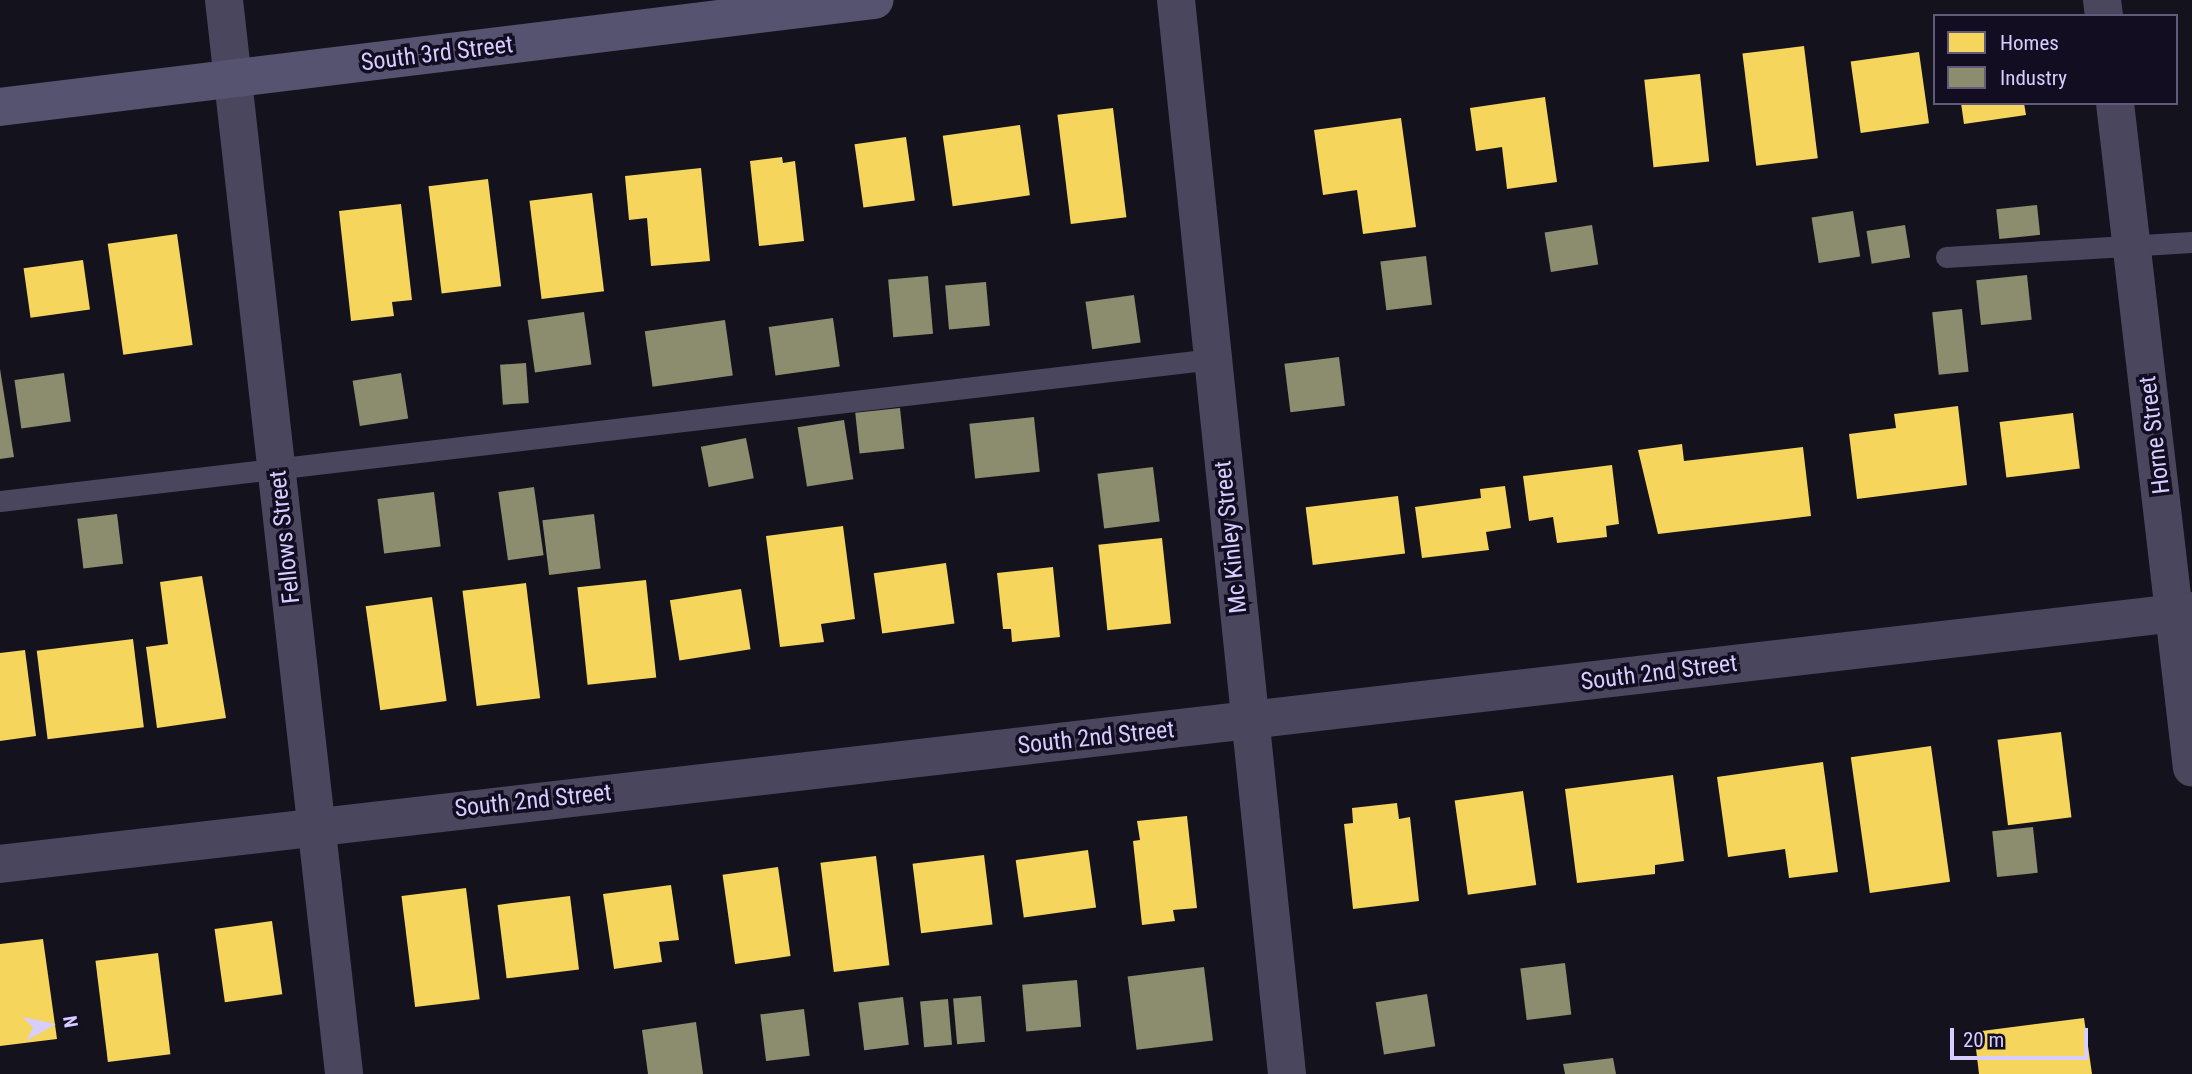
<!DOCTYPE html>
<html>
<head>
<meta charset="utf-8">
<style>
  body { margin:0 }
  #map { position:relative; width:2192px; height:1074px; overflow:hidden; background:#14121d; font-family:"Roboto Condensed",sans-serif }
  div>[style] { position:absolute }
  .homes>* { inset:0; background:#f6d55c; transform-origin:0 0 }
  .industry>* { inset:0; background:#8c8c6e; transform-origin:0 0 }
  .lane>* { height:21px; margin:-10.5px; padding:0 10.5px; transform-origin:10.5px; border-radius:10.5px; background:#4a465e }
  .street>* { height:38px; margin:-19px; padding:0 19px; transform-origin:19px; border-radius:19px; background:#4a465e }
  .secondary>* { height:38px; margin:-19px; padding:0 19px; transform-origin:19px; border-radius:19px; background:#565370 }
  span { translate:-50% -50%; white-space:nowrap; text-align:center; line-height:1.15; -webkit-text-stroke:7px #120d21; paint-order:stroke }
  .street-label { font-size:24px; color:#d7cdff }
  .legend { position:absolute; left:1933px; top:14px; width:245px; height:91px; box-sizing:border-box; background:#120d21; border:2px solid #615a7a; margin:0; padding:9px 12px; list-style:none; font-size:21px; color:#d7cdff }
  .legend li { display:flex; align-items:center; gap:14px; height:35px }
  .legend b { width:35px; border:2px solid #615a7a }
  .north { position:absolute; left:14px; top:990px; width:70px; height:70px; -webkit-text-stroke:5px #120d21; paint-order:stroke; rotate:81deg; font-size:19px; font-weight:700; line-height:28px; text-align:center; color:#d7cdff }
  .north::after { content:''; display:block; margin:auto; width:24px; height:32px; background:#d7cdff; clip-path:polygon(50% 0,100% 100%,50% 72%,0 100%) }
  .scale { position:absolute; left:1950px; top:1028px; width:138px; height:32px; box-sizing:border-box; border:4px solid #d7cdff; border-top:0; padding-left:9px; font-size:21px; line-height:24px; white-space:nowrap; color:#d7cdff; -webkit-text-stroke:5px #120d21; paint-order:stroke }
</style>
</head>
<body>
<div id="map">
  <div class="homes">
    <i style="left:1804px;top:46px;width:113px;height:62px;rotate:83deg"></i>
    <i style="left:1919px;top:52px;width:72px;height:69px;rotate:82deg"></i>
    <i style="left:1700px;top:74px;width:88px;height:56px;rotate:84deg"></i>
    <i style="clip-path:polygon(1545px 97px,1557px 182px,1507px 189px,1502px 147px,1476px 151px,1470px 108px)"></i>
    <i style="clip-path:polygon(1961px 103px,2024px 103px,2026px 115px,1964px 124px)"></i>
    <i style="left:1113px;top:108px;width:110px;height:56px;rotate:83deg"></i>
    <i style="clip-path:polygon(1401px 118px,1416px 227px,1363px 234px,1357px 190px,1323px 195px,1314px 130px)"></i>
    <i style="left:1020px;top:125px;width:71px;height:78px;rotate:82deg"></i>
    <i style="left:906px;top:137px;width:64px;height:52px;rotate:82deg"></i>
    <i style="clip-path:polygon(782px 157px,783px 163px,795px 161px,804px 241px,759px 246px,750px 161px)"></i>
    <i style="clip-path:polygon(701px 168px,710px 261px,651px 266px,647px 218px,629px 220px,625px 176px)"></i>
    <i style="left:488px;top:179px;width:108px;height:60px;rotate:83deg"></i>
    <i style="left:592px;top:193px;width:99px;height:63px;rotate:83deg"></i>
    <i style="clip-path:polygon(401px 204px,412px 300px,392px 302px,394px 316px,351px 321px,339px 211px)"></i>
    <i style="left:177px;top:234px;width:112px;height:70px;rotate:82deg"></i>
    <i style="left:83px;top:260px;width:50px;height:60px;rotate:82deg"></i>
    <i style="clip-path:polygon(1958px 406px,1967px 485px,1857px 499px,1849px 434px,1896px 428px,1894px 414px)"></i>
    <i style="left:2073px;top:413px;width:56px;height:74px;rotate:83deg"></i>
    <i style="clip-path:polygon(1682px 444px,1684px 461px,1803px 447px,1811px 516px,1658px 534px,1638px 450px)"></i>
    <i style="clip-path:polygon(1612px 465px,1619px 524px,1606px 526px,1607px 537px,1557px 543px,1553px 517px,1529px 521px,1523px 476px)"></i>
    <i style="clip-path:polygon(1505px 486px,1511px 528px,1486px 532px,1489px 550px,1422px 558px,1415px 507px,1481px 498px,1480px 489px)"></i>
    <i style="left:1398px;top:496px;width:58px;height:93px;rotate:83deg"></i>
    <i style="clip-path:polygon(843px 526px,855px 619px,821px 624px,824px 642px,780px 647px,766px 536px)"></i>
    <i style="left:1162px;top:538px;width:86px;height:64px;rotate:84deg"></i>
    <i style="left:946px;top:563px;width:61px;height:73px;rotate:82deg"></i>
    <i style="clip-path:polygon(1053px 567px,1060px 637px,1012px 642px,1011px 629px,1003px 629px,997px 573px)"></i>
    <i style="clip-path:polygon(202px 576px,226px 718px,157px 728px,146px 647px,168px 644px,160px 582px)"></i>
    <i style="left:646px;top:580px;width:98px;height:69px;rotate:84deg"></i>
    <i style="left:526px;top:583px;width:116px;height:64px;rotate:83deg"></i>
    <i style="left:741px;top:589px;width:61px;height:72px;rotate:81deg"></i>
    <i style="left:432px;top:597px;width:105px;height:67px;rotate:82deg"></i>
    <i style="left:133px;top:639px;width:89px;height:97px;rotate:83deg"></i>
    <i style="clip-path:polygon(25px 650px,36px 736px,0 741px,0 653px)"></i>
    <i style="left:2061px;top:732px;width:86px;height:64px;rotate:83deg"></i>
    <i style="left:1931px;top:746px;width:137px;height:81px;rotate:82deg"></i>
    <i style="clip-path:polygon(1823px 762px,1838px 872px,1789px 878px,1785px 849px,1728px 857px,1717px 777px)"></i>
    <i style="clip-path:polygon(1673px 775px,1684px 861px,1655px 865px,1655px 874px,1577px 883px,1565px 789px)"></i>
    <i style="left:1523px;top:791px;width:95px;height:69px;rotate:82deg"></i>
    <i style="clip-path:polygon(1397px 803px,1399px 819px,1410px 817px,1419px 901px,1353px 909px,1344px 824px,1353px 823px,1352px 808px)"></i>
    <i style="clip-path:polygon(1187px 816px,1197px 908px,1173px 910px,1175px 921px,1142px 925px,1133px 841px,1140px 840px,1137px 821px)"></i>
    <i style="left:1088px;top:850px;width:58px;height:73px;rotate:82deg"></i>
    <i style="left:984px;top:855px;width:70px;height:72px;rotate:83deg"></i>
    <i style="left:876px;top:856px;width:110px;height:56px;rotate:83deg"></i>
    <i style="left:778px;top:867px;width:90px;height:56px;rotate:82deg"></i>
    <i style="clip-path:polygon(671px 885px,679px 940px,659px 942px,662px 962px,614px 969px,603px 894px)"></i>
    <i style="left:466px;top:888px;width:112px;height:65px;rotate:83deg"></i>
    <i style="left:570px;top:896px;width:74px;height:73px;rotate:83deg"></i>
    <i style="left:272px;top:921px;width:74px;height:58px;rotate:82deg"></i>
    <i style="clip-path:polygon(43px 939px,57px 1039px,0 1046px,0 944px)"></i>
    <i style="left:158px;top:953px;width:102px;height:63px;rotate:83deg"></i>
    <i style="clip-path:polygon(2084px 1018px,2092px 1074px,1979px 1074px,1974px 1032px)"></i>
  </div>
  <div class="industry">
    <i style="left:2037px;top:205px;width:30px;height:41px;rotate:84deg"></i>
    <i style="left:1853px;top:211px;width:46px;height:42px;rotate:81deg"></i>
    <i style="left:1592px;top:225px;width:40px;height:48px;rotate:81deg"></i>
    <i style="left:1905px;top:225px;width:33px;height:39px;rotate:81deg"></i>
    <i style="left:1426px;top:256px;width:49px;height:46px;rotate:83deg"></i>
    <i style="left:2027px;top:275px;width:45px;height:51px;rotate:84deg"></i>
    <i style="left:928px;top:276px;width:58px;height:40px;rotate:85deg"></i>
    <i style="left:986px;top:282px;width:44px;height:41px;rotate:85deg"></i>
    <i style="left:1134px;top:295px;width:48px;height:49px;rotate:82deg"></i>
    <i style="left:1962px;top:309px;width:63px;height:30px;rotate:84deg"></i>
    <i style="left:584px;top:312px;width:53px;height:57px;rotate:82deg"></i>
    <i style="left:833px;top:318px;width:49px;height:65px;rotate:82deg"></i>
    <i style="left:725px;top:320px;width:56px;height:81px;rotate:82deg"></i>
    <i style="left:1339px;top:357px;width:49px;height:55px;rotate:83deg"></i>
    <i style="left:526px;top:363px;width:40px;height:26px;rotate:86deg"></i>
    <i style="clip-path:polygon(0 369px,14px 457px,0 459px)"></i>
    <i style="left:64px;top:373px;width:49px;height:50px;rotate:82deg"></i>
    <i style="left:401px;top:373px;width:46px;height:49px;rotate:81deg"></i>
    <i style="left:900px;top:408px;width:41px;height:45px;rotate:84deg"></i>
    <i style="left:1034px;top:417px;width:55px;height:65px;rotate:84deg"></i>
    <i style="left:844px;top:420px;width:60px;height:47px;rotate:81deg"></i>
    <i style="left:746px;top:438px;width:41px;height:46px;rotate:79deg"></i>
    <i style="left:1153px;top:467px;width:55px;height:56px;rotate:83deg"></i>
    <i style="left:534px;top:487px;width:69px;height:36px;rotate:82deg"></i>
    <i style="left:434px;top:492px;width:55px;height:57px;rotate:83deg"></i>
    <i style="left:117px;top:514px;width:50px;height:40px;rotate:83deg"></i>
    <i style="left:594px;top:514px;width:55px;height:52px;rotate:83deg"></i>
    <i style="left:2033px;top:827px;width:46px;height:41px;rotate:84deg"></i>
    <i style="left:1565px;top:963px;width:52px;height:45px;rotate:83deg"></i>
    <i style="left:1204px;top:967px;width:74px;height:77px;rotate:83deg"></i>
    <i style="left:1077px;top:980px;width:47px;height:55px;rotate:85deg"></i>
    <i style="left:1427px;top:994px;width:53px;height:52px;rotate:81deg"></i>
    <i style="left:981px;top:996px;width:46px;height:28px;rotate:85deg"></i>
    <i style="left:903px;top:997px;width:48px;height:45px;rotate:83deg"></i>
    <i style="left:948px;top:999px;width:46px;height:28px;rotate:85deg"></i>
    <i style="left:804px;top:1009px;width:47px;height:44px;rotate:83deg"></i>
    <i style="clip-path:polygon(696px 1022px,703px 1074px,648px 1074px,642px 1030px)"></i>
    <i style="clip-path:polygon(1613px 1058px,1616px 1074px,1565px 1074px,1563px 1064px)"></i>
  </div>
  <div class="lane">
    <i style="left:1946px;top:257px;width:246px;rotate:-3.5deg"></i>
    <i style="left:0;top:501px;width:1221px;rotate:-6.68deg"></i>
  </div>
  <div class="street">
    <i style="left:224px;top:0;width:1081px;rotate:83.62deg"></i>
    <i style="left:1176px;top:0;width:1080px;rotate:84.1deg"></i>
    <i style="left:2102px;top:0;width:16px;rotate:83deg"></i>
    <i style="left:2115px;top:103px;width:669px;rotate:83.4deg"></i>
    <i style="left:0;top:864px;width:2207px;rotate:-6.58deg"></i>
  </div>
  <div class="secondary">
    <i style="left:0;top:107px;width:881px;rotate:-6.98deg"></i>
  </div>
  <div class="street-label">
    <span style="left:437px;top:54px;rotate:-7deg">South 3rd Street</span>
    <span style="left:2155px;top:435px;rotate:-97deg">Horne Street</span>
    <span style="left:285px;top:537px;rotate:-96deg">Fellows Street</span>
    <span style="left:1231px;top:537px;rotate:-96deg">Mc Kinley Street</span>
    <span style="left:1659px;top:673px;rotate:-7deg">South 2nd Street</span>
    <span style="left:1096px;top:738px;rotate:-6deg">South 2nd Street</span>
    <span style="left:533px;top:801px;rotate:-6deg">South 2nd Street</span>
  </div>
  <ul class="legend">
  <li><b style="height:19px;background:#f6d55c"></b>Homes</li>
  <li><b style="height:19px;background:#8c8c6e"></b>Industry</li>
  </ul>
  <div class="north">N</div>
  <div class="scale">20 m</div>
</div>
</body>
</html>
